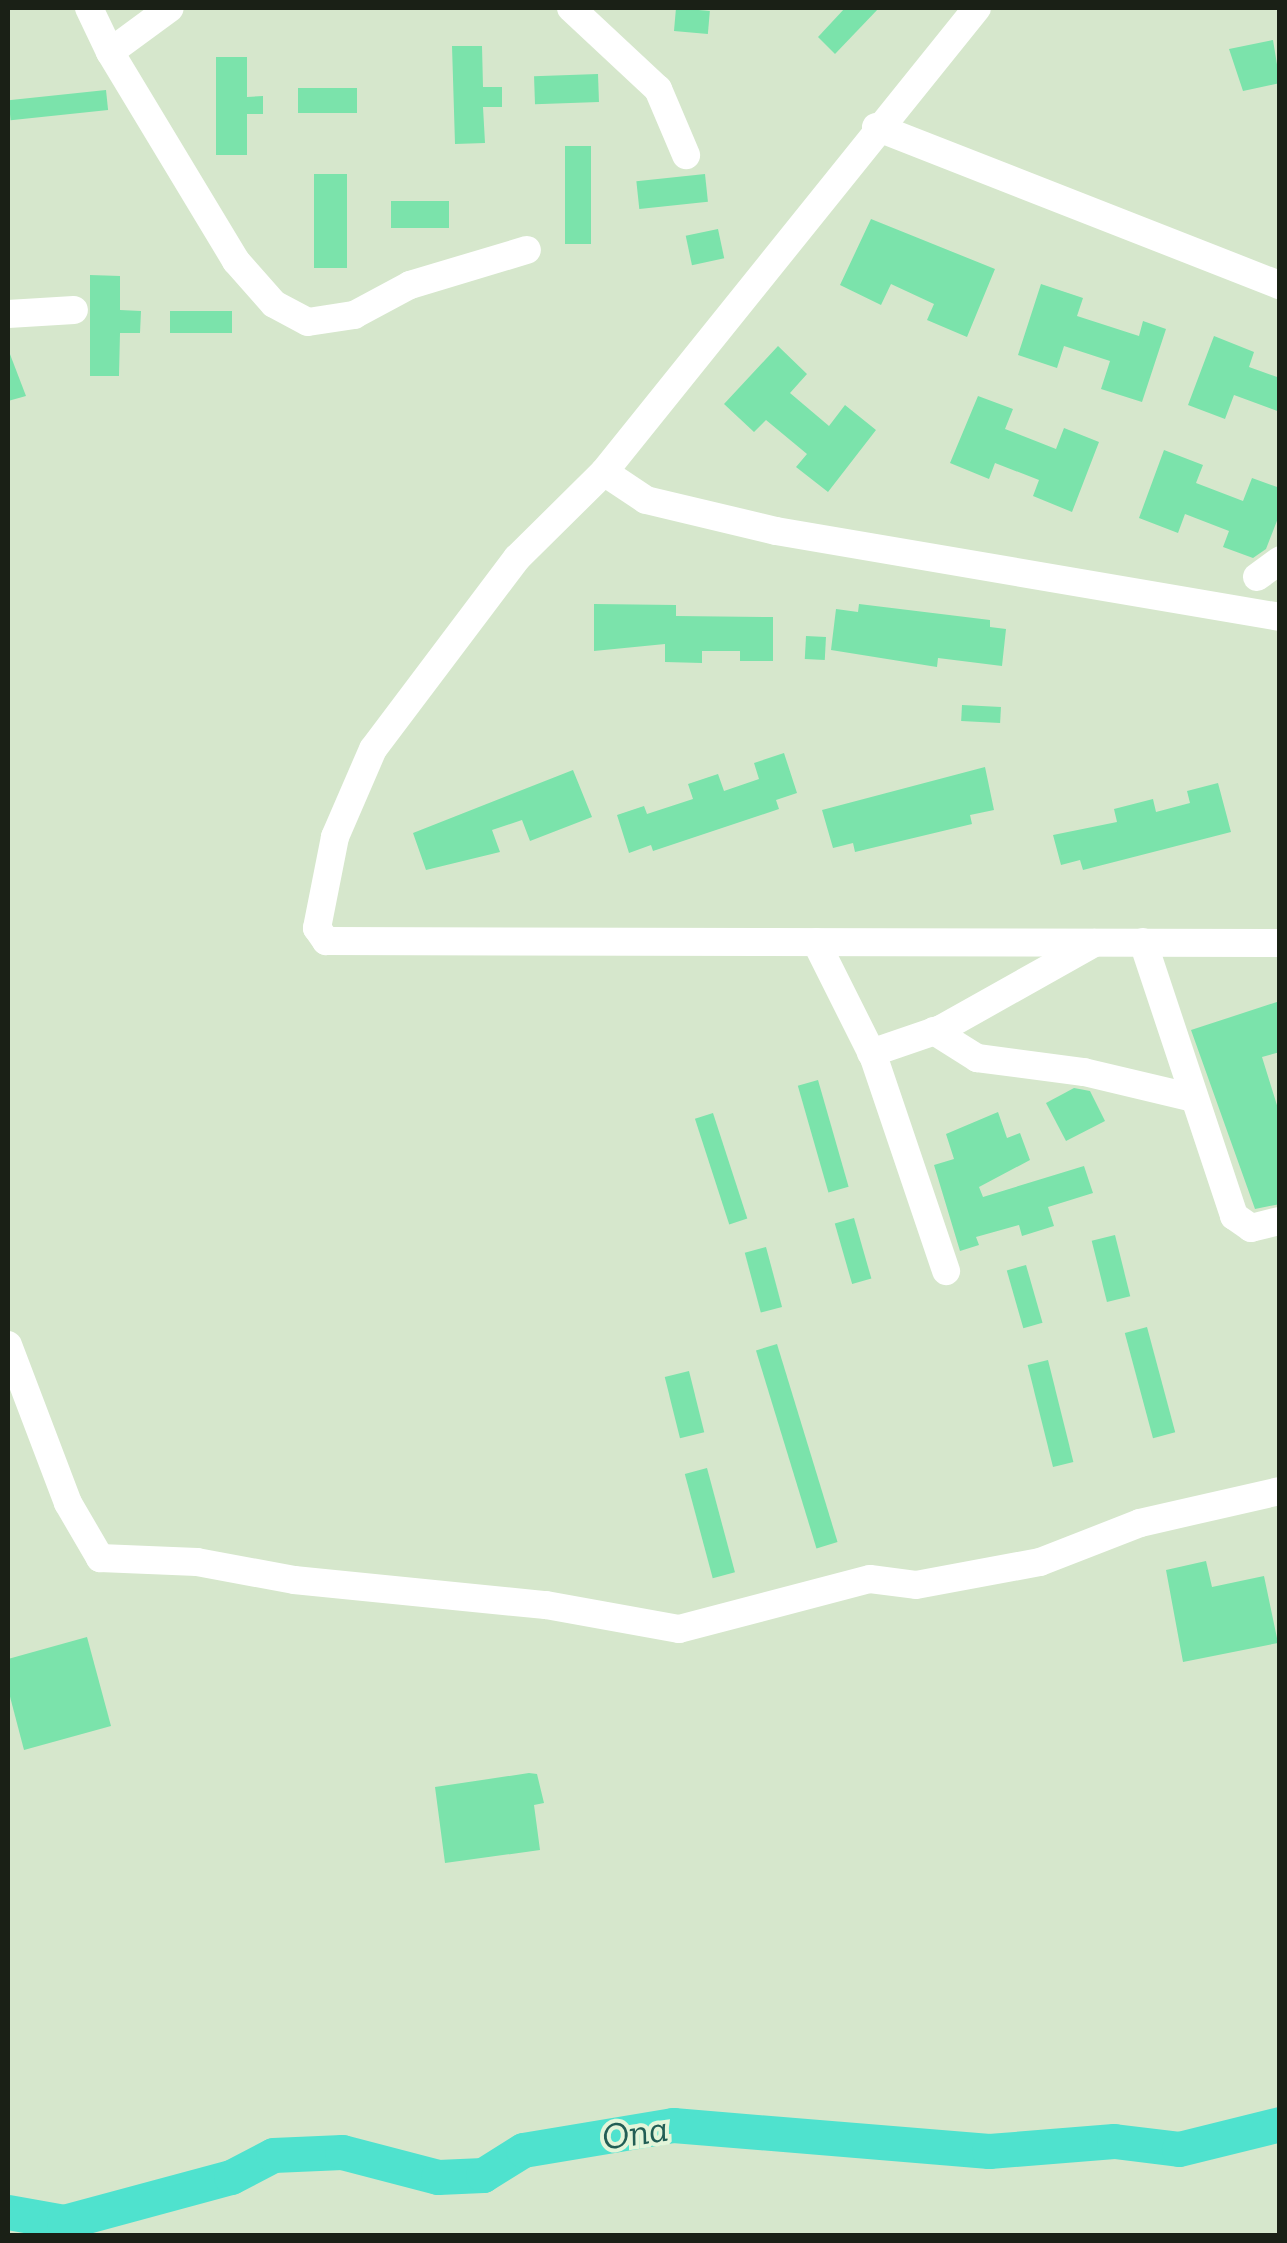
<!DOCTYPE html>
<html>
<head>
<meta charset="utf-8">
<style>
  body { margin:0 }
  #map { position:relative; width:1287px; height:2243px; overflow:hidden; background:#d6e7cc; font-family:"Zilla Slab",serif }
  div>[style] { position:absolute }
  .river>* { height:35px; margin:-17.5px; padding:0 17.5px; transform-origin:17.5px; border-radius:17.5px; background:#4fe2ce }
  .building>* { inset:0; background:#7be3ab; transform-origin:0 0 }
  .minor>* { height:28px; margin:-14px; padding:0 14px; transform-origin:14px; border-radius:14px; background:#fff }
  span { translate:-50% -50%; white-space:nowrap; text-align:center; line-height:1.15; -webkit-text-stroke:8px #e3f5d9; paint-order:stroke }
  .water-label { font-size:38px; color:#225e55; font-style:italic }
  .frame { position:absolute; inset:0; border:10px solid #1a2016; pointer-events:none }
</style>
</head>
<body>
<div id="map">
  <div class="river">
    <i style="left:8px;top:2212px;width:57px;rotate:10.1deg"></i>
    <i style="left:64px;top:2222px;width:173px;rotate:-15.1deg"></i>
    <i style="left:231px;top:2177px;width:47px;rotate:-27.6deg"></i>
    <i style="left:273px;top:2155px;width:69px;rotate:-2.5deg"></i>
    <i style="left:342px;top:2152px;width:99px;rotate:14.6deg"></i>
    <i style="left:438px;top:2177px;width:45px;rotate:-2.5deg"></i>
    <i style="left:483px;top:2175px;width:47px;rotate:-32deg"></i>
    <i style="left:523px;top:2150px;width:152px;rotate:-9.5deg"></i>
    <i style="left:673px;top:2125px;width:317px;rotate:4.7deg"></i>
    <i style="left:989px;top:2151px;width:125px;rotate:-4.6deg"></i>
    <i style="left:1114px;top:2141px;width:65px;rotate:7deg"></i>
    <i style="left:1179px;top:2149px;width:104px;rotate:-13.9deg"></i>
  </div>
  <div class="building">
    <i style="left:676px;top:8px;width:34px;height:23px;rotate:5deg"></i>
    <i style="clip-path:polygon(845px 8px,879px 8px,835px 54px,818px 37px)"></i>
    <i style="clip-path:polygon(1273px 40px,1280px 83px,1243px 91px,1229px 49px)"></i>
    <i style="clip-path:polygon(452px 46px,482px 46px,483px 87px,502px 87px,502px 107px,483px 107px,485px 143px,455px 144px)"></i>
    <i style="clip-path:polygon(216px 57px,247px 57px,247px 97px,263px 96px,263px 114px,247px 114px,247px 155px,216px 155px)"></i>
    <i style="left:598px;top:74px;width:28px;height:64px;rotate:88deg"></i>
    <i style="left:298px;top:88px;width:59px;height:25px"></i>
    <i style="left:106px;top:90px;width:20px;height:98px;rotate:84deg"></i>
    <i style="left:565px;top:146px;width:26px;height:98px"></i>
    <i style="left:314px;top:174px;width:33px;height:94px"></i>
    <i style="left:705px;top:174px;width:28px;height:69px;rotate:84deg"></i>
    <i style="left:391px;top:201px;width:58px;height:27px"></i>
    <i style="clip-path:polygon(871px 219px,995px 269px,967px 337px,927px 320px,934px 304px,891px 284px,881px 305px,840px 285px)"></i>
    <i style="left:718px;top:229px;width:30px;height:33px;rotate:78deg"></i>
    <i style="clip-path:polygon(90px 275px,120px 276px,120px 310px,141px 311px,140px 333px,120px 333px,119px 376px,90px 376px)"></i>
    <i style="clip-path:polygon(1041px 284px,1083px 298px,1077px 316px,1139px 336px,1143px 321px,1166px 329px,1142px 402px,1101px 389px,1110px 361px,1064px 346px,1057px 368px,1018px 355px)"></i>
    <i style="left:232px;top:311px;width:22px;height:62px;rotate:90deg"></i>
    <i style="clip-path:polygon(1214px 336px,1254px 352px,1249px 367px,1280px 378px,1280px 412px,1234px 395px,1225px 419px,1188px 405px)"></i>
    <i style="clip-path:polygon(778px 346px,807px 374px,790px 393px,829px 426px,845px 405px,876px 430px,828px 492px,796px 467px,807px 454px,766px 420px,754px 432px,724px 404px)"></i>
    <i style="clip-path:polygon(8px 349px,26px 396px,8px 401px)"></i>
    <i style="clip-path:polygon(978px 396px,1013px 409px,1005px 429px,1056px 449px,1064px 428px,1099px 442px,1072px 512px,1033px 496px,1039px 480px,995px 463px,989px 479px,950px 463px)"></i>
    <i style="clip-path:polygon(1164px 450px,1203px 465px,1196px 483px,1243px 501px,1252px 478px,1280px 488px,1280px 513px,1266px 549px,1253px 558px,1223px 547px,1229px 531px,1185px 514px,1178px 533px,1139px 518px)"></i>
    <i style="clip-path:polygon(594px 604px,676px 605px,676px 616px,773px 617px,773px 661px,740px 661px,740px 651px,702px 651px,702px 663px,665px 662px,665px 644px,594px 651px)"></i>
    <i style="clip-path:polygon(859px 604px,990px 620px,990px 627px,1006px 629px,1002px 666px,938px 658px,937px 667px,831px 650px,836px 609px,858px 612px)"></i>
    <i style="left:806px;top:636px;width:20px;height:23px;rotate:3deg"></i>
    <i style="left:962px;top:705px;width:39px;height:16px;rotate:3deg"></i>
    <i style="clip-path:polygon(784px 753px,797px 793px,776px 800px,779px 809px,653px 851px,651px 845px,629px 853px,617px 815px,644px 806px,647px 814px,693px 799px,688px 784px,718px 774px,724px 791px,759px 779px,754px 763px)"></i>
    <i style="clip-path:polygon(985px 767px,994px 810px,970px 815px,972px 824px,855px 852px,853px 843px,833px 848px,822px 810px)"></i>
    <i style="clip-path:polygon(573px 770px,592px 817px,530px 841px,522px 820px,492px 830px,500px 852px,426px 870px,413px 833px)"></i>
    <i style="clip-path:polygon(1218px 783px,1231px 832px,1083px 870px,1080px 860px,1061px 865px,1053px 835px,1117px 822px,1114px 809px,1153px 799px,1156px 812px,1190px 803px,1187px 791px)"></i>
    <i style="clip-path:polygon(1280px 1001px,1280px 1052px,1262px 1057px,1280px 1115px,1280px 1204px,1255px 1209px,1191px 1030px)"></i>
    <i style="left:818px;top:1080px;width:111px;height:21px;rotate:74deg"></i>
    <i style="clip-path:polygon(1074px 1088px,1090px 1091px,1105px 1121px,1066px 1141px,1046px 1103px)"></i>
    <i style="clip-path:polygon(998px 1112px,1007px 1138px,1020px 1133px,1030px 1160px,979px 1187px,983px 1197px,1084px 1166px,1093px 1193px,1048px 1207px,1054px 1226px,1022px 1236px,1019px 1225px,976px 1237px,979px 1245px,960px 1251px,934px 1165px,954px 1159px,946px 1134px)"></i>
    <i style="left:713px;top:1113px;width:111px;height:19px;rotate:72deg"></i>
    <i style="left:854px;top:1218px;width:63px;height:20px;rotate:74deg"></i>
    <i style="left:1115px;top:1235px;width:63px;height:24px;rotate:76deg"></i>
    <i style="left:766px;top:1247px;width:62px;height:22px;rotate:75deg"></i>
    <i style="left:1026px;top:1265px;width:60px;height:20px;rotate:74deg"></i>
    <i style="left:1147px;top:1327px;width:109px;height:23px;rotate:75deg"></i>
    <i style="left:777px;top:1344px;width:207px;height:22px;rotate:73deg"></i>
    <i style="left:1048px;top:1360px;width:105px;height:21px;rotate:76deg"></i>
    <i style="left:689px;top:1371px;width:63px;height:25px;rotate:76deg"></i>
    <i style="left:707px;top:1468px;width:108px;height:23px;rotate:75deg"></i>
    <i style="clip-path:polygon(1206px 1561px,1212px 1587px,1264px 1576px,1278px 1643px,1183px 1662px,1166px 1570px)"></i>
    <i style="clip-path:polygon(87px 1637px,111px 1726px,24px 1750px,8px 1689px,8px 1659px)"></i>
    <i style="clip-path:polygon(529px 1773px,537px 1774px,544px 1803px,534px 1805px,540px 1850px,445px 1863px,435px 1787px)"></i>
  </div>
  <div class="minor">
    <i style="left:89px;top:8px;width:49px;rotate:64.5deg"></i>
    <i style="left:110px;top:52px;width:74px;rotate:-36.3deg"></i>
    <i style="left:571px;top:8px;width:119px;rotate:43deg"></i>
    <i style="left:658px;top:89px;width:72px;rotate:67deg"></i>
    <i style="left:977px;top:8px;width:595px;rotate:128.8deg"></i>
    <i style="left:604px;top:472px;width:50px;rotate:33.7deg"></i>
    <i style="left:646px;top:500px;width:134px;rotate:13.4deg"></i>
    <i style="left:776px;top:531px;width:511px;rotate:9.68deg"></i>
    <i style="left:110px;top:52px;width:244px;rotate:58.9deg"></i>
    <i style="left:236px;top:261px;width:57px;rotate:48.5deg"></i>
    <i style="left:274px;top:304px;width:38px;rotate:28deg"></i>
    <i style="left:308px;top:322px;width:47px;rotate:-8.7deg"></i>
    <i style="left:354px;top:315px;width:64px;rotate:-28.2deg"></i>
    <i style="left:410px;top:285px;width:122px;rotate:-16.7deg"></i>
    <i style="left:876px;top:127px;width:434px;rotate:21.4deg"></i>
    <i style="left:8px;top:314px;width:66px;rotate:-3.5deg"></i>
    <i style="left:604px;top:472px;width:122px;rotate:135.3deg"></i>
    <i style="left:517px;top:558px;width:239px;rotate:127deg"></i>
    <i style="left:373px;top:749px;width:96px;rotate:113.4deg"></i>
    <i style="left:335px;top:837px;width:93px;rotate:101.2deg"></i>
    <i style="left:317px;top:928px;width:16px;rotate:55deg"></i>
    <i style="left:326px;top:941px;width:954px;rotate:0.12deg"></i>
    <i style="left:1257px;top:577px;width:29px;rotate:-36deg"></i>
    <i style="left:816px;top:942px;width:130px;rotate:63.4deg"></i>
    <i style="left:874px;top:1058px;width:225px;rotate:71.3deg"></i>
    <i style="left:1143px;top:942px;width:289px;rotate:71.6deg"></i>
    <i style="left:1234px;top:1216px;width:21px;rotate:35deg"></i>
    <i style="left:1251px;top:1228px;width:30px;rotate:-14deg"></i>
    <i style="left:934px;top:1031px;width:51px;rotate:32.1deg"></i>
    <i style="left:977px;top:1058px;width:108px;rotate:7.5deg"></i>
    <i style="left:1084px;top:1072px;width:112px;rotate:13.4deg"></i>
    <i style="left:871px;top:1053px;width:74px;rotate:-18.9deg"></i>
    <i style="left:941px;top:1029px;width:176px;rotate:-29.3deg"></i>
    <i style="left:8px;top:1345px;width:169px;rotate:69.2deg"></i>
    <i style="left:68px;top:1503px;width:64px;rotate:59.8deg"></i>
    <i style="left:100px;top:1558px;width:97px;rotate:2.4deg"></i>
    <i style="left:197px;top:1562px;width:99px;rotate:10.5deg"></i>
    <i style="left:294px;top:1580px;width:253px;rotate:5.7deg"></i>
    <i style="left:546px;top:1605px;width:135px;rotate:10.2deg"></i>
    <i style="left:679px;top:1629px;width:197px;rotate:-14.7deg"></i>
    <i style="left:870px;top:1579px;width:46px;rotate:7.4deg"></i>
    <i style="left:916px;top:1585px;width:126px;rotate:-10.5deg"></i>
    <i style="left:1040px;top:1562px;width:107px;rotate:-21.3deg"></i>
    <i style="left:1140px;top:1523px;width:144px;rotate:-12.9deg"></i>
  </div>
  <div class="water-label">
    <span style="left:635px;top:2133px;rotate:-8deg">Ona</span>
  </div>
  <div class="frame"></div>
</div>
</body>
</html>
